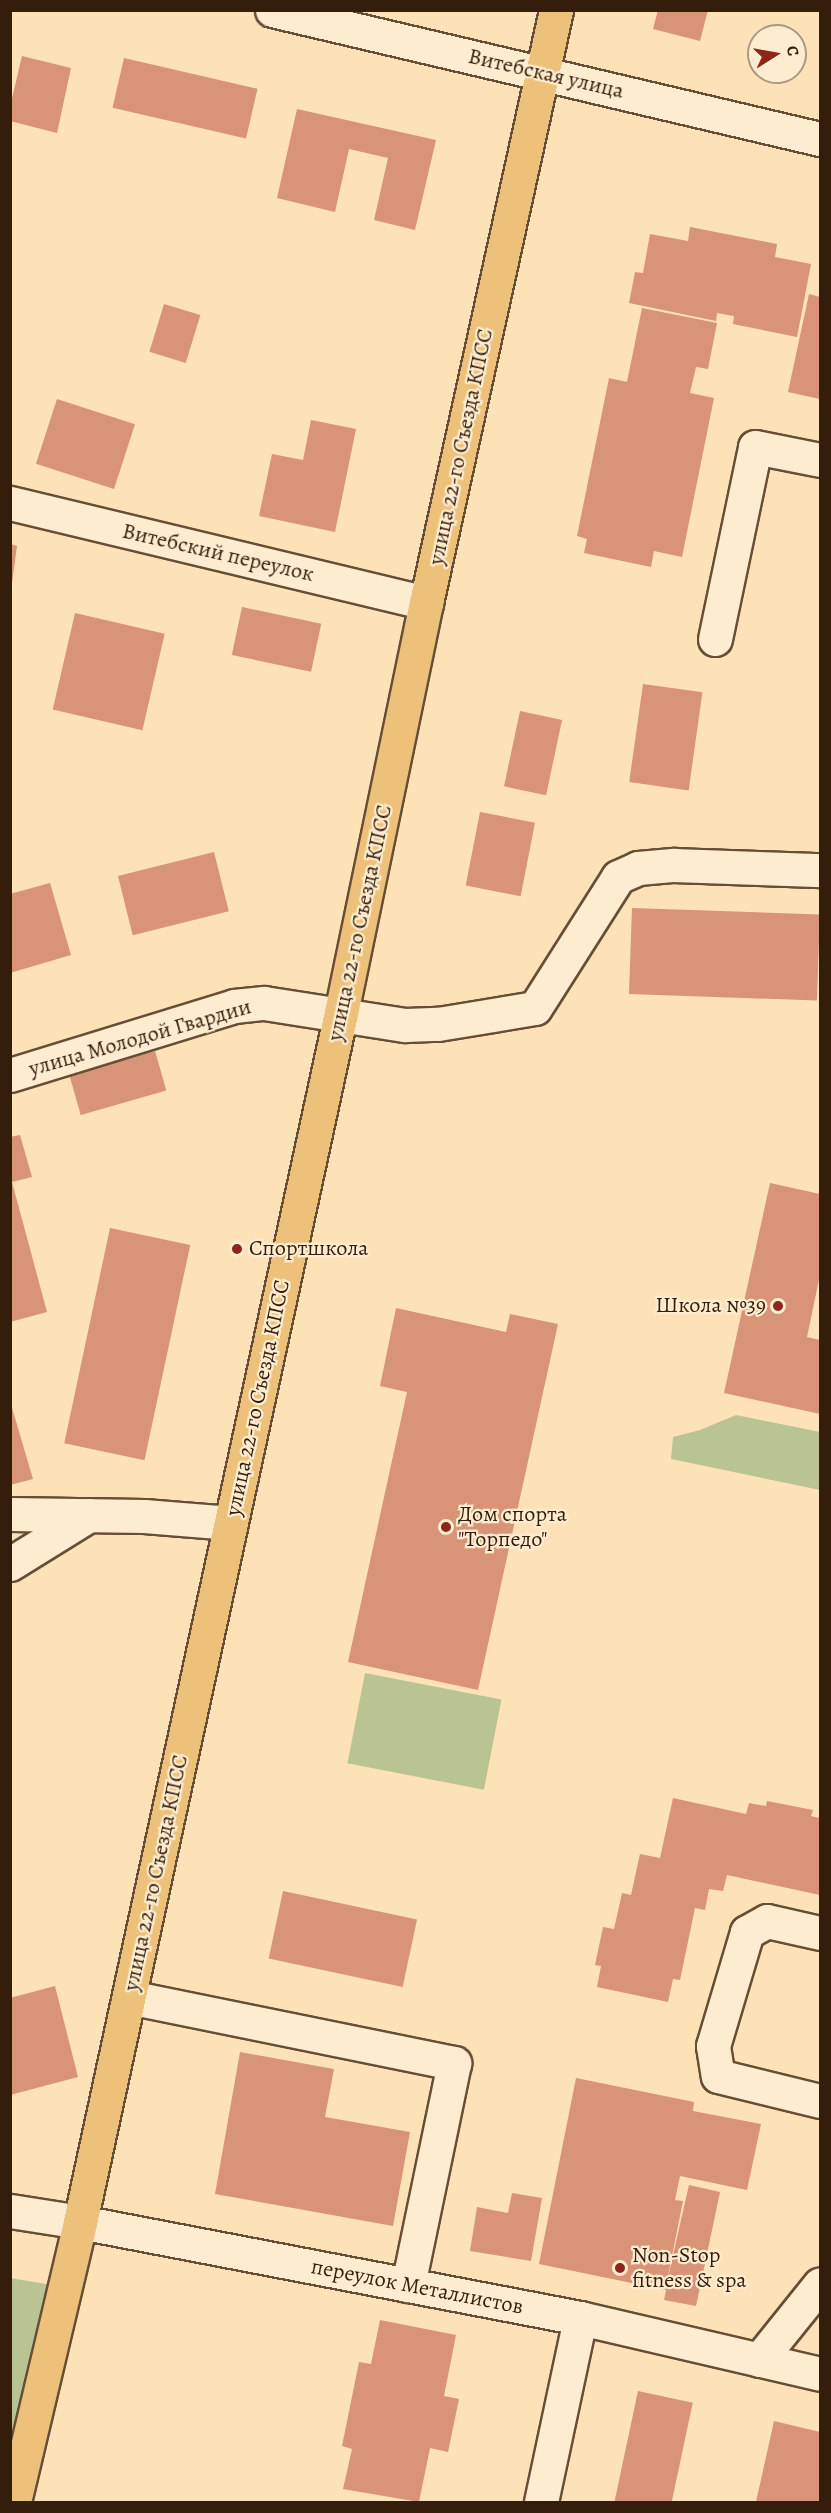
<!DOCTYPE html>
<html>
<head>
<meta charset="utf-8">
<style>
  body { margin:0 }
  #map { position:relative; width:831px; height:2513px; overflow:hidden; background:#fce2b6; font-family:Alegreya,serif }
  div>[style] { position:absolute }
  .green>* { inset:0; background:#bac492; transform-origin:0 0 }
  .building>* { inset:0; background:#d99377; transform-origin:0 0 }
  .roads { filter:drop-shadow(2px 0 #674e36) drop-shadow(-2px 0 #674e36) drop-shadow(0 2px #674e36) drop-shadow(0 -2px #674e36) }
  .minor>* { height:33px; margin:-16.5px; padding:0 16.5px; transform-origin:16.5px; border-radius:16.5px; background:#fdecd0 }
  .major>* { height:33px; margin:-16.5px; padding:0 16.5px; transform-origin:16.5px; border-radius:16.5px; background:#eec17b }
  .dots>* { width:16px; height:16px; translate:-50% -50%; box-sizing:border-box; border:3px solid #fdecd0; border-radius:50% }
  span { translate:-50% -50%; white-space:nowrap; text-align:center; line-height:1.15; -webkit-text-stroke:4.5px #fdecd0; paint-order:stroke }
  .street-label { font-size:22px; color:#351d0c }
  .poi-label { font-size:22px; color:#351d0c }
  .left { translate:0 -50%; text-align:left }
  .right { translate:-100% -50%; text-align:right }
  .frame { position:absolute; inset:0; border:12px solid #351d0c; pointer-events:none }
  .north { position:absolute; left:747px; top:24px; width:60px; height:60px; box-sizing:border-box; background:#fdecd0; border:2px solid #ad9982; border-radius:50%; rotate:79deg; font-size:16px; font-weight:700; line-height:24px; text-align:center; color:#351d0c }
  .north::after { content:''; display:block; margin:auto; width:21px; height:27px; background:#8f2418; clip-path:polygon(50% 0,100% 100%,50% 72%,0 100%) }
</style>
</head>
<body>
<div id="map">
  <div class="green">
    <i style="clip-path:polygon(736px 1415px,820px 1432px,820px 1490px,671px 1459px,673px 1437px,700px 1430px)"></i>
    <i style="left:365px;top:1673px;width:139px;height:92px;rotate:11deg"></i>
    <i style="clip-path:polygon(10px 2278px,65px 2287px,10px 2502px)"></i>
  </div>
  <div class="building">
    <i style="clip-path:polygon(658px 10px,708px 10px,700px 41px,653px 29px)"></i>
    <i style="clip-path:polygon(22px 56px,71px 68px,57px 133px,10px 121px,10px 107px)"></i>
    <i style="left:124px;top:58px;width:137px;height:51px;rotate:13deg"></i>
    <i style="clip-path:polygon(297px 109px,436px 140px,415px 230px,374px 220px,388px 158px,349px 149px,335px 212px,277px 198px)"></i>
    <i style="clip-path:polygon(690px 227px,777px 244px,775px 257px,811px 264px,797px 337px,733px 324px,734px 316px,717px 313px,716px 321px,629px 303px,635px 272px,643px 273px,650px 234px,688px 241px)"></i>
    <i style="clip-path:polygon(809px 294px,820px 297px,820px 399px,788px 392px)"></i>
    <i style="left:164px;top:304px;width:38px;height:50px;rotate:17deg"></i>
    <i style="clip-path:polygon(642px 308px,717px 323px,708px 369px,696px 367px,690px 393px,714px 398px,682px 557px,654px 551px,651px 567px,584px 553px,587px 539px,577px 536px,609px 378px,627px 382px)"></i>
    <i style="left:57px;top:399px;width:82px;height:68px;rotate:18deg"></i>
    <i style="clip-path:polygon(311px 420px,356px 429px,335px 532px,259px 516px,272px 454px,303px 460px)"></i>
    <i style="clip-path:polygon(10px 544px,17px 546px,12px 583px,10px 583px)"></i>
    <i style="left:242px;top:607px;width:81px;height:49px;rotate:12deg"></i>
    <i style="left:75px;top:613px;width:92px;height:99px;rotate:13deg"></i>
    <i style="left:643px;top:684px;width:60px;height:99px;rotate:8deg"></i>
    <i style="left:520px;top:711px;width:43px;height:77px;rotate:12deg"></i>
    <i style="left:480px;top:812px;width:56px;height:75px;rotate:11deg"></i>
    <i style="left:214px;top:852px;width:61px;height:99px;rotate:76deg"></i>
    <i style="clip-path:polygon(50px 883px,71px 955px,10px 973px,10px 894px)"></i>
    <i style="left:632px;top:908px;width:188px;height:86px;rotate:2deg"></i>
    <i style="left:155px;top:1051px;width:41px;height:89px;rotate:74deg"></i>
    <i style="clip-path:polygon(20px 1135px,32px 1177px,12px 1182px,47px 1312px,10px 1322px,10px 1137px)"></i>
    <i style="clip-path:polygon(770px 1183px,820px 1194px,820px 1275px,807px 1337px,820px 1340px,820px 1414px,724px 1393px)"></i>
    <i style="left:110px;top:1228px;width:82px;height:220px;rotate:12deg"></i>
    <i style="clip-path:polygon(396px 1308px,506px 1332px,510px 1314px,558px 1324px,478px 1690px,348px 1662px,407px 1392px,380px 1386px)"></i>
    <i style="clip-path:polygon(10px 1401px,33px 1479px,10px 1485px)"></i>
    <i style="clip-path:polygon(673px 1798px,746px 1814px,749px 1803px,766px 1806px,767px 1801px,813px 1810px,811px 1816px,820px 1818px,820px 1895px,727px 1875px,723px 1891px,709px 1889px,705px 1910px,695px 1908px,680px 1980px,673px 1979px,668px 2002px,597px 1987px,601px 1966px,595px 1965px,603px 1927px,614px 1929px,622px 1893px,631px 1895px,640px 1854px,660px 1858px)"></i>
    <i style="left:283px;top:1891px;width:137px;height:69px;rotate:12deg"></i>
    <i style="clip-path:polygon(55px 1986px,78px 2077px,10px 2095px,10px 1998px)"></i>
    <i style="clip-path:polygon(240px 2052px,334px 2069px,325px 2117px,410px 2132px,393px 2226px,215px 2194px)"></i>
    <i style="clip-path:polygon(576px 2078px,694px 2102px,693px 2111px,761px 2124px,747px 2190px,680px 2176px,675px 2200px,683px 2201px,666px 2286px,689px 2185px,720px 2192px,696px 2306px,664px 2300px,666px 2290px,539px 2264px)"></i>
    <i style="clip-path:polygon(512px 2193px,542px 2198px,531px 2261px,470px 2251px,477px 2207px,508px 2213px)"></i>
    <i style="clip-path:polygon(380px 2320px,456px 2335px,444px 2396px,459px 2399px,448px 2452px,430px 2448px,419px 2502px,343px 2489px,352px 2449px,342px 2446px,359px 2362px,371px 2364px)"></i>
    <i style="left:638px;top:2391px;width:56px;height:114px;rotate:12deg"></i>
    <i style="clip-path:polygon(774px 2421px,820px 2432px,820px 2502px,756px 2502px)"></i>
  </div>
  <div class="roads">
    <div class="minor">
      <i style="left:272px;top:10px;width:563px;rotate:13.25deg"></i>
      <i style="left:10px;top:503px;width:428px;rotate:13.5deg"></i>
      <i style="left:715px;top:639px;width:196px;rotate:-78.2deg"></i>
      <i style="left:755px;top:447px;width:66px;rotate:11.3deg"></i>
      <i style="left:10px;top:1075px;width:234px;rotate:-17.1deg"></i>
      <i style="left:234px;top:1006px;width:30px;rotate:-6deg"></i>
      <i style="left:264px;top:1003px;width:143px;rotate:8.9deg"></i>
      <i style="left:405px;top:1025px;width:33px;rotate:-2deg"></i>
      <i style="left:438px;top:1024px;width:98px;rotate:-9.4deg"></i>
      <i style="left:535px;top:1008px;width:155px;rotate:-57.6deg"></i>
      <i style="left:618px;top:877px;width:22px;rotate:-24deg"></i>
      <i style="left:638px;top:868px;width:37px;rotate:-5deg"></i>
      <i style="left:675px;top:865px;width:145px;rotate:2deg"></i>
      <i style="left:10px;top:1514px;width:134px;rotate:0.9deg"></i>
      <i style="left:144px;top:1516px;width:87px;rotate:4.6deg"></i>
      <i style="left:10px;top:1564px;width:93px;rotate:-31.8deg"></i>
      <i style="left:820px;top:1933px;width:54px;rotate:-167.2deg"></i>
      <i style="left:767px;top:1921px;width:23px;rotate:151deg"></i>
      <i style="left:747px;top:1932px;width:119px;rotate:106.6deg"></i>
      <i style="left:713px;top:2046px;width:30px;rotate:81deg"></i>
      <i style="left:718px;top:2076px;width:105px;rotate:13.8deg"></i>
      <i style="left:129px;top:1997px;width:332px;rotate:11.5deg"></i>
      <i style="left:454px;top:2063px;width:227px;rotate:101.7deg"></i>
      <i style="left:10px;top:2211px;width:71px;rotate:8.9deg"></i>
      <i style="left:80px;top:2222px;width:509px;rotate:10.87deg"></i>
      <i style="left:580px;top:2318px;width:246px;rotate:13.1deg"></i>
      <i style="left:759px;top:2360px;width:97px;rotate:-51.2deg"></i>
      <i style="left:541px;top:2502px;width:188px;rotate:-78deg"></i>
    </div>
    <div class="major">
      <i style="left:14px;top:2502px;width:288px;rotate:-76.7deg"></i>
      <i style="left:80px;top:2222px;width:1237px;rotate:-77.82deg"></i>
      <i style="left:341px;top:1013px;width:419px;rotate:-78.3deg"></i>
      <i style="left:426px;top:603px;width:607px;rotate:-77.63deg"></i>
    </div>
  </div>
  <div class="dots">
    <i style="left:237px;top:1249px;background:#8f2418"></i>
    <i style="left:778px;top:1306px;background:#8f2418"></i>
    <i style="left:446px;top:1527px;background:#8f2418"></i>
    <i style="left:620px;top:2268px;background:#8f2418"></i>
  </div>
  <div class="street-label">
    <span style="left:546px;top:74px;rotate:13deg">Витебская улица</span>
    <span style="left:461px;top:447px;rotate:-78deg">улица 22-го Съезда КПСС</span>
    <span style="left:218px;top:553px;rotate:13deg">Витебский переулок</span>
    <span style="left:360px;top:923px;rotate:-78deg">улица 22-го Съезда КПСС</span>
    <span style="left:140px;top:1038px;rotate:-16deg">улица Молодой Гвардии</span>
    <span style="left:258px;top:1398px;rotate:-78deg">улица 22-го Съезда КПСС</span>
    <span style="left:156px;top:1873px;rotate:-78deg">улица 22-го Съезда КПСС</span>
    <span style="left:417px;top:2287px;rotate:11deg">переулок Металлистов</span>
  </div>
  <div class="poi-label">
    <span class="left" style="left:249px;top:1249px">Спортшкола</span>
    <span class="right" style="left:766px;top:1306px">Школа №39</span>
    <span class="left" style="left:458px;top:1527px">Дом спорта<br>"Торпедо"</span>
    <span class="left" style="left:632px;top:2268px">Non-Stop<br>fitness &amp; spa</span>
  </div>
  <div class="frame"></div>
  <div class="north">С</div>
</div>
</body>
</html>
